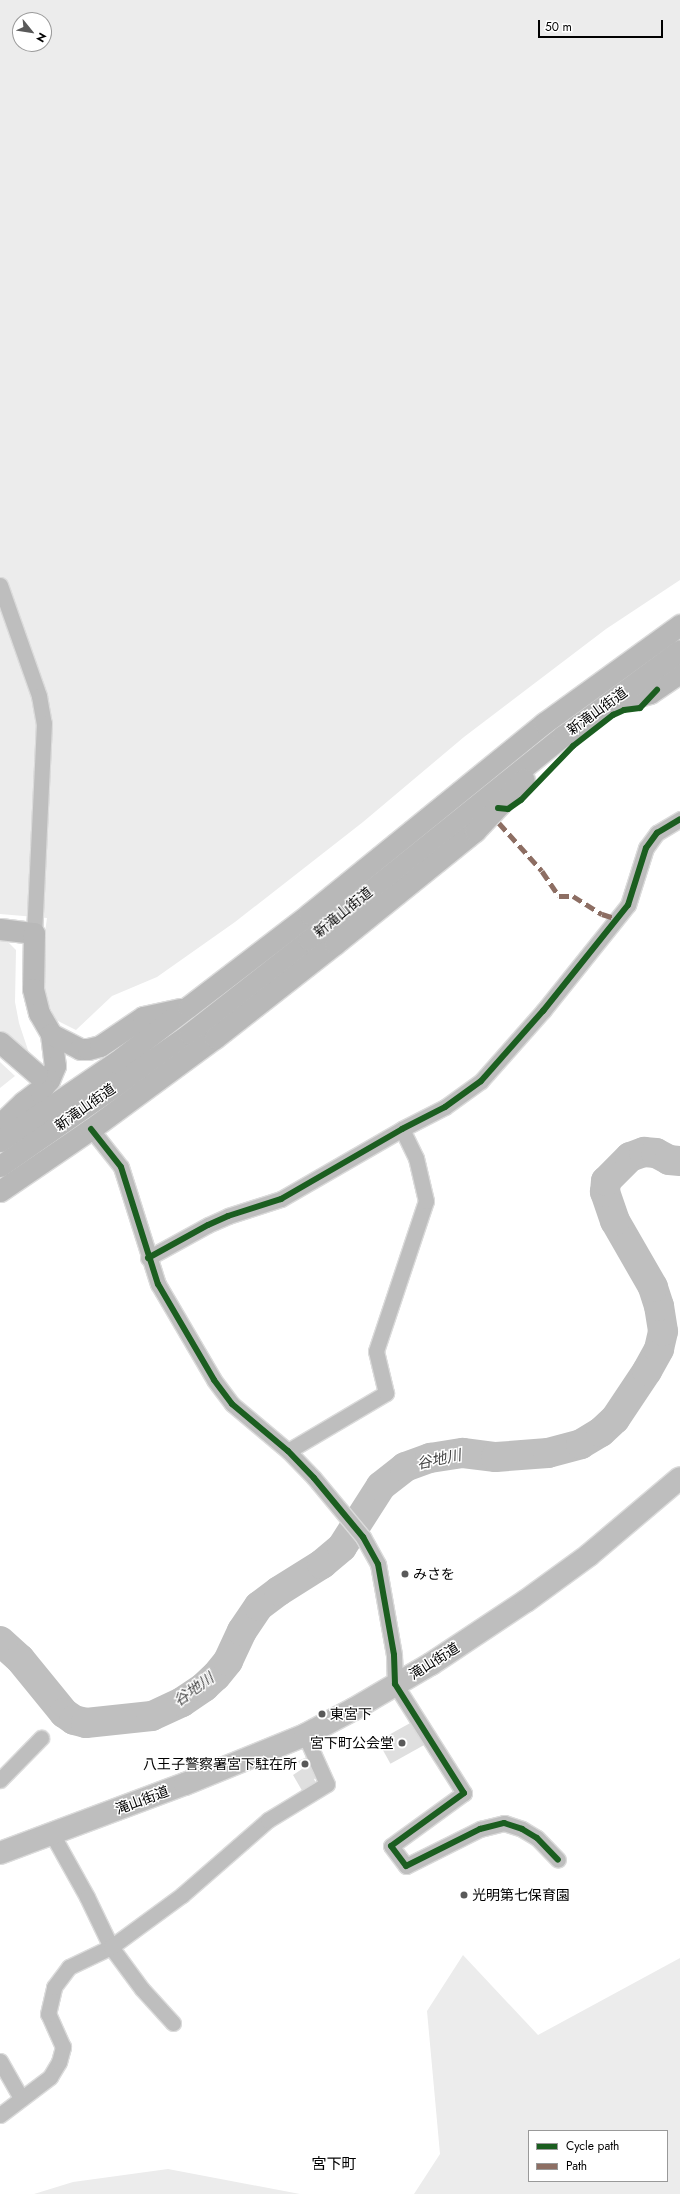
<!DOCTYPE html>
<html>
<head>
<meta charset="utf-8">
<style>
  body { margin:0 }
  #map { position:relative; width:680px; height:2194px; overflow:hidden; background:#fff; font-family:Jost,"Noto Sans JP",sans-serif }
  div>[style] { position:absolute }
  .green>* { inset:0; background:#ececec }
  .river>* { height:30px; margin:-15px; padding:0 15px; transform-origin:15px; border-radius:15px; background:#bfbfbf }
  .building>* { inset:0; background:#dfdfdf; transform-origin:0 0 }
  .roads { filter:drop-shadow(1px 0 #dbdbdb) drop-shadow(-1px 0 #dbdbdb) drop-shadow(0 1px #dbdbdb) drop-shadow(0 -1px #dbdbdb) }
  .street>* { height:15px; margin:-7.5px; padding:0 7.5px; transform-origin:7.5px; border-radius:7.5px; background:#bebebe }
  .secondary>* { height:21px; margin:-10.5px; padding:0 10.5px; transform-origin:10.5px; border-radius:10.5px; background:#b8b8b8 }
  .highway>* { height:22px; margin:-11px; padding:0 11px; transform-origin:11px; border-radius:11px; background:#bebebe }
  .quiet>* { height:5px; margin-top:-2.5px; transform-origin:0; background:repeating-linear-gradient(90deg,#8d6e63 0 10px,transparent 0 15px) }
  .cycleway>* { height:6px; margin:-3px; padding:0 3px; transform-origin:3px; border-radius:3px; background:#1b5e20 }
  .dots>* { width:11px; height:11px; translate:-50% -50%; box-sizing:border-box; border:2px solid #fff; border-radius:50% }
  span { translate:-50% -50%; white-space:nowrap; text-align:center; line-height:1.15; -webkit-text-stroke:3px #fff; paint-order:stroke }
  .street-label { font-size:14px; color:#000 }
  .poi-label { font-size:14px; color:#000 }
  .left { translate:0 -50%; text-align:left }
  .right { translate:-100% -50%; text-align:right }
  .water-label { font-size:15px; color:#444; font-style:italic }
  .neighbourhood-label { font-size:15px; color:#000 }
  .legend { position:absolute; left:528px; top:2130px; width:140px; height:52px; box-sizing:border-box; background:#fff; border:1px solid #999; margin:0; padding:5px 7px; list-style:none; font-size:12px; color:#000 }
  .legend li { display:flex; align-items:center; gap:8px; height:20px }
  .legend b { width:20px; border:1px solid #999 }
  .north { position:absolute; left:12px; top:12px; width:40px; height:40px; box-sizing:border-box; background:#fff; border:1px solid #999; border-radius:50%; rotate:120deg; font-size:11px; font-weight:700; line-height:16px; text-align:center; color:#000 }
  .north::after { content:''; display:block; margin:auto; width:14px; height:18px; background:#595959; clip-path:polygon(50% 0,100% 100%,50% 72%,0 100%) }
  .scale { position:absolute; left:538px; top:20px; width:125px; height:18px; box-sizing:border-box; border:2px solid #000; border-top:0; padding-left:5px; font-size:12px; line-height:14px; white-space:nowrap; color:#000; -webkit-text-stroke:3px #fff; paint-order:stroke }
</style>
</head>
<body>
<div id="map">
  <div class="green">
    <i style="clip-path:polygon(evenodd,0 0,680px 0,680px 580px,606px 629px,464px 737px,363px 822px,235px 922px,157px 977px,112px 996px,76px 1030px,56px 1020px,43px 993px,43px 946px,47px 918px,0 914px,0 0,20px 20px,44px 20px,44px 44px,20px 44px,20px 20px)"></i>
    <i style="clip-path:polygon(0 937px,8px 942px,16px 950px,15px 1002px,19px 1023px,31px 1059px,0 1032px)"></i>
    <i style="clip-path:polygon(0 1062px,15px 1076px,0 1088px)"></i>
    <i style="clip-path:polygon(evenodd,463px 1955px,538px 2035px,680px 1958px,680px 2194px,414px 2194px,440px 2154px,427px 2011px,463px 1955px,529px 2131px,667px 2131px,667px 2181px,529px 2181px,529px 2131px)"></i>
    <i style="clip-path:polygon(168px 2169px,300px 2194px,34px 2194px,73px 2182px)"></i>
  </div>
  <div class="river">
    <i style="left:0;top:1641px;width:27px;rotate:42deg"></i>
    <i style="left:20px;top:1659px;width:70px;rotate:50.8deg"></i>
    <i style="left:64px;top:1713px;width:12px;rotate:35deg"></i>
    <i style="left:74px;top:1720px;width:12px;rotate:14deg"></i>
    <i style="left:86px;top:1723px;width:66px;rotate:-6.1deg"></i>
    <i style="left:152px;top:1716px;width:33px;rotate:-25deg"></i>
    <i style="left:182px;top:1702px;width:27px;rotate:-34deg"></i>
    <i style="left:204px;top:1687px;width:16px;rotate:-43deg"></i>
    <i style="left:216px;top:1676px;width:19px;rotate:-51deg"></i>
    <i style="left:228px;top:1661px;width:33px;rotate:-65deg"></i>
    <i style="left:242px;top:1631px;width:30px;rotate:-56deg"></i>
    <i style="left:259px;top:1606px;width:25px;rotate:-37deg"></i>
    <i style="left:279px;top:1591px;width:51px;rotate:-32.1deg"></i>
    <i style="left:322px;top:1564px;width:26px;rotate:-40deg"></i>
    <i style="left:342px;top:1547px;width:72px;rotate:-57.4deg"></i>
    <i style="left:381px;top:1486px;width:31px;rotate:-38deg"></i>
    <i style="left:405px;top:1467px;width:27px;rotate:-20deg"></i>
    <i style="left:430px;top:1458px;width:33px;rotate:-9deg"></i>
    <i style="left:463px;top:1453px;width:33px;rotate:7deg"></i>
    <i style="left:496px;top:1457px;width:52px;rotate:-4.4deg"></i>
    <i style="left:548px;top:1453px;width:34px;rotate:-15deg"></i>
    <i style="left:581px;top:1444px;width:23px;rotate:-31deg"></i>
    <i style="left:601px;top:1432px;width:19px;rotate:-43deg"></i>
    <i style="left:615px;top:1419px;width:58px;rotate:-56.3deg"></i>
    <i style="left:647px;top:1371px;width:25px;rotate:-61deg"></i>
    <i style="left:659px;top:1349px;width:18px;rotate:-77deg"></i>
    <i style="left:663px;top:1331px;width:25px;rotate:-99deg"></i>
    <i style="left:659px;top:1306px;width:20px;rotate:-108deg"></i>
    <i style="left:653px;top:1287px;width:76px;rotate:-119.9deg"></i>
    <i style="left:615px;top:1221px;width:31px;rotate:-109deg"></i>
    <i style="left:605px;top:1192px;width:11px;rotate:-85deg"></i>
    <i style="left:606px;top:1181px;width:34px;rotate:-45deg"></i>
    <i style="left:630px;top:1157px;width:15px;rotate:-20deg"></i>
    <i style="left:644px;top:1152px;width:12px;rotate:5deg"></i>
    <i style="left:656px;top:1153px;width:15px;rotate:28deg"></i>
    <i style="left:669px;top:1160px;width:11px;rotate:5deg"></i>
  </div>
  <div class="building">
    <i style="left:412px;top:1722px;width:26px;height:39px;rotate:61deg"></i>
    <i style="clip-path:polygon(309px 1756px,320px 1777px,314px 1779px,316px 1783px,304px 1794px,293px 1775px,302px 1769px,298px 1761px)"></i>
  </div>
  <div class="roads">
    <div class="street">
      <i style="left:0;top:585px;width:118px;rotate:70.6deg"></i>
      <i style="left:39px;top:696px;width:27px;rotate:80deg"></i>
      <i style="left:44px;top:723px;width:210px;rotate:92.7deg"></i>
      <i style="left:91px;top:1129px;width:48px;rotate:51.7deg"></i>
      <i style="left:121px;top:1167px;width:123px;rotate:72.5deg"></i>
      <i style="left:158px;top:1284px;width:111px;rotate:59.7deg"></i>
      <i style="left:214px;top:1380px;width:30px;rotate:53deg"></i>
      <i style="left:232px;top:1404px;width:73px;rotate:40deg"></i>
      <i style="left:288px;top:1451px;width:37px;rotate:46deg"></i>
      <i style="left:314px;top:1478px;width:77px;rotate:50.3deg"></i>
      <i style="left:363px;top:1537px;width:31px;rotate:61deg"></i>
      <i style="left:378px;top:1564px;width:92px;rotate:80deg"></i>
      <i style="left:394px;top:1655px;width:29px;rotate:88deg"></i>
      <i style="left:395px;top:1684px;width:129px;rotate:57.7deg"></i>
      <i style="left:464px;top:1793px;width:90px;rotate:144deg"></i>
      <i style="left:391px;top:1846px;width:25px;rotate:53deg"></i>
      <i style="left:406px;top:1866px;width:83px;rotate:-26.6deg"></i>
      <i style="left:480px;top:1829px;width:25px;rotate:-14deg"></i>
      <i style="left:504px;top:1823px;width:19px;rotate:18deg"></i>
      <i style="left:522px;top:1829px;width:17px;rotate:31deg"></i>
      <i style="left:537px;top:1838px;width:30px;rotate:46deg"></i>
      <i style="left:148px;top:1258px;width:68px;rotate:-28.8deg"></i>
      <i style="left:208px;top:1225px;width:22px;rotate:-24deg"></i>
      <i style="left:228px;top:1216px;width:56px;rotate:-17.8deg"></i>
      <i style="left:281px;top:1199px;width:140px;rotate:-30deg"></i>
      <i style="left:402px;top:1129px;width:48px;rotate:-27.1deg"></i>
      <i style="left:445px;top:1107px;width:44px;rotate:-35.8deg"></i>
      <i style="left:481px;top:1081px;width:94px;rotate:-48.5deg"></i>
      <i style="left:543px;top:1011px;width:136px;rotate:-51.3deg"></i>
      <i style="left:628px;top:905px;width:60px;rotate:-72.5deg"></i>
      <i style="left:646px;top:848px;width:19px;rotate:-54deg"></i>
      <i style="left:657px;top:833px;width:27px;rotate:-31deg"></i>
      <i style="left:288px;top:1451px;width:114px;rotate:-30.6deg"></i>
      <i style="left:386px;top:1393px;width:43px;rotate:-103.4deg"></i>
      <i style="left:376px;top:1351px;width:158px;rotate:-71.6deg"></i>
      <i style="left:426px;top:1201px;width:44px;rotate:-103.1deg"></i>
      <i style="left:416px;top:1158px;width:32px;rotate:-116deg"></i>
      <i style="left:0;top:1780px;width:59px;rotate:-45.7deg"></i>
      <i style="left:52px;top:1834px;width:72px;rotate:60.9deg"></i>
      <i style="left:87px;top:1897px;width:55px;rotate:64.4deg"></i>
      <i style="left:111px;top:1947px;width:52px;rotate:53.6deg"></i>
      <i style="left:142px;top:1989px;width:46px;rotate:47.6deg"></i>
      <i style="left:0;top:2061px;width:43px;rotate:60.4deg"></i>
      <i style="left:0;top:2115px;width:63px;rotate:-37.2deg"></i>
      <i style="left:50px;top:2077px;width:17px;rotate:-59deg"></i>
      <i style="left:59px;top:2062px;width:16px;rotate:-75deg"></i>
      <i style="left:63px;top:2047px;width:36px;rotate:-114deg"></i>
      <i style="left:48px;top:2014px;width:28px;rotate:-77deg"></i>
      <i style="left:54px;top:1987px;width:25px;rotate:-53deg"></i>
      <i style="left:69px;top:1967px;width:47px;rotate:-25.5deg"></i>
      <i style="left:111px;top:1947px;width:88px;rotate:-36.2deg"></i>
      <i style="left:182px;top:1895px;width:114px;rotate:-41.1deg"></i>
      <i style="left:268px;top:1820px;width:69px;rotate:-31.4deg"></i>
      <i style="left:327px;top:1784px;width:54px;rotate:-114.2deg"></i>
    </div>
    <div class="secondary">
      <i style="left:618px;top:701px;width:33px;rotate:-14deg"></i>
      <i style="left:650px;top:693px;width:36px;rotate:-34deg"></i>
      <i style="left:0;top:929px;width:34px;rotate:7deg"></i>
      <i style="left:34px;top:933px;width:56px;rotate:91deg"></i>
      <i style="left:33px;top:989px;width:25px;rotate:76deg"></i>
      <i style="left:39px;top:1013px;width:24px;rotate:60deg"></i>
      <i style="left:51px;top:1034px;width:32px;rotate:83deg"></i>
      <i style="left:55px;top:1066px;width:15px;rotate:113deg"></i>
      <i style="left:49px;top:1080px;width:9px;rotate:131deg"></i>
      <i style="left:43px;top:1087px;width:25px;rotate:143deg"></i>
      <i style="left:23px;top:1102px;width:32px;rotate:136deg"></i>
      <i style="left:51px;top:1034px;width:33px;rotate:27deg"></i>
      <i style="left:80px;top:1049px;width:8px"></i>
      <i style="left:88px;top:1049px;width:12px;rotate:-14deg"></i>
      <i style="left:100px;top:1046px;width:52px;rotate:-34deg"></i>
      <i style="left:143px;top:1017px;width:38px;rotate:-12deg"></i>
      <i style="left:0;top:1042px;width:49px;rotate:40.9deg"></i>
      <i style="left:0;top:1141px;width:140px;rotate:-34.3deg"></i>
      <i style="left:116px;top:1062px;width:91px;rotate:-37.4deg"></i>
      <i style="left:188px;top:1007px;width:153px;rotate:-37.5deg"></i>
      <i style="left:309px;top:914px;width:303px;rotate:-39.1deg"></i>
      <i style="left:544px;top:723px;width:168px;rotate:-35.8deg"></i>
      <i style="left:0;top:1166px;width:231px;rotate:-34.9deg"></i>
      <i style="left:189px;top:1034px;width:152px;rotate:-38.1deg"></i>
      <i style="left:309px;top:940px;width:326px;rotate:-38.8deg"></i>
      <i style="left:563px;top:736px;width:145px;rotate:-36.3deg"></i>
      <i style="left:0;top:1191px;width:110px;rotate:-34.3deg"></i>
      <i style="left:91px;top:1129px;width:154px;rotate:-36.3deg"></i>
      <i style="left:215px;top:1038px;width:152px;rotate:-38.1deg"></i>
      <i style="left:335px;top:944px;width:180px;rotate:-38.9deg"></i>
      <i style="left:475px;top:831px;width:71px;rotate:-46.7deg"></i>
    </div>
    <div class="highway">
      <i style="left:0;top:1853px;width:197px;rotate:-20.5deg"></i>
      <i style="left:185px;top:1784px;width:130px;rotate:-22.2deg"></i>
      <i style="left:305px;top:1735px;width:55px;rotate:-28deg"></i>
      <i style="left:354px;top:1709px;width:89px;rotate:-30.3deg"></i>
      <i style="left:431px;top:1664px;width:114px;rotate:-33.6deg"></i>
      <i style="left:526px;top:1601px;width:78px;rotate:-36.1deg"></i>
      <i style="left:589px;top:1555px;width:119px;rotate:-40.2deg"></i>
    </div>
  </div>
  <div class="quiet">
    <i style="left:499px;top:823px;width:64px;rotate:48.1deg"></i>
    <i style="left:542px;top:871px;width:30px;rotate:56deg"></i>
    <i style="left:559px;top:896px;width:14px"></i>
    <i style="left:573px;top:896px;width:34px;rotate:32deg"></i>
    <i style="left:602px;top:914px;width:16px;rotate:18deg"></i>
  </div>
  <div class="cycleway">
    <i style="left:498px;top:808px;width:10px;rotate:6deg"></i>
    <i style="left:508px;top:809px;width:16px;rotate:-35deg"></i>
    <i style="left:521px;top:800px;width:75px;rotate:-46.1deg"></i>
    <i style="left:573px;top:746px;width:51px;rotate:-37.8deg"></i>
    <i style="left:613px;top:715px;width:12px;rotate:-24deg"></i>
    <i style="left:624px;top:710px;width:16px;rotate:-7deg"></i>
    <i style="left:640px;top:708px;width:25px;rotate:-47deg"></i>
    <i style="left:91px;top:1129px;width:48px;rotate:51.7deg"></i>
    <i style="left:121px;top:1167px;width:123px;rotate:72.5deg"></i>
    <i style="left:158px;top:1284px;width:111px;rotate:59.7deg"></i>
    <i style="left:214px;top:1380px;width:30px;rotate:53deg"></i>
    <i style="left:232px;top:1404px;width:73px;rotate:40deg"></i>
    <i style="left:288px;top:1451px;width:37px;rotate:46deg"></i>
    <i style="left:314px;top:1478px;width:77px;rotate:50.3deg"></i>
    <i style="left:363px;top:1537px;width:31px;rotate:61deg"></i>
    <i style="left:378px;top:1564px;width:92px;rotate:80deg"></i>
    <i style="left:394px;top:1655px;width:29px;rotate:88deg"></i>
    <i style="left:395px;top:1684px;width:129px;rotate:57.7deg"></i>
    <i style="left:464px;top:1793px;width:90px;rotate:144deg"></i>
    <i style="left:391px;top:1846px;width:25px;rotate:53deg"></i>
    <i style="left:406px;top:1866px;width:83px;rotate:-26.6deg"></i>
    <i style="left:480px;top:1829px;width:25px;rotate:-14deg"></i>
    <i style="left:504px;top:1823px;width:19px;rotate:18deg"></i>
    <i style="left:522px;top:1829px;width:17px;rotate:31deg"></i>
    <i style="left:537px;top:1838px;width:30px;rotate:46deg"></i>
    <i style="left:148px;top:1258px;width:68px;rotate:-28.8deg"></i>
    <i style="left:208px;top:1225px;width:22px;rotate:-24deg"></i>
    <i style="left:228px;top:1216px;width:56px;rotate:-17.8deg"></i>
    <i style="left:281px;top:1199px;width:140px;rotate:-30deg"></i>
    <i style="left:402px;top:1129px;width:48px;rotate:-27.1deg"></i>
    <i style="left:445px;top:1107px;width:44px;rotate:-35.8deg"></i>
    <i style="left:481px;top:1081px;width:94px;rotate:-48.5deg"></i>
    <i style="left:543px;top:1011px;width:136px;rotate:-51.3deg"></i>
    <i style="left:628px;top:905px;width:60px;rotate:-72.5deg"></i>
    <i style="left:646px;top:848px;width:19px;rotate:-54deg"></i>
    <i style="left:657px;top:833px;width:27px;rotate:-31deg"></i>
  </div>
  <div class="dots">
    <i style="left:405px;top:1574px;background:#595959"></i>
    <i style="left:322px;top:1714px;background:#595959"></i>
    <i style="left:402px;top:1743px;background:#595959"></i>
    <i style="left:305px;top:1764px;background:#595959"></i>
    <i style="left:464px;top:1895px;background:#595959"></i>
  </div>
  <div class="street-label">
    <span style="left:597px;top:711px;rotate:-36deg">新滝山街道</span>
    <span style="left:343px;top:912px;rotate:-39deg">新滝山街道</span>
    <span style="left:85px;top:1107px;rotate:-35deg">新滝山街道</span>
    <span style="left:434px;top:1661px;rotate:-32deg">滝山街道</span>
    <span style="left:142px;top:1800px;rotate:-20deg">滝山街道</span>
  </div>
  <div class="poi-label">
    <span class="left" style="left:413px;top:1574px">みさを</span>
    <span class="left" style="left:330px;top:1714px">東宮下</span>
    <span class="right" style="left:394px;top:1743px">宮下町公会堂</span>
    <span class="right" style="left:297px;top:1764px">八王子警察署宮下駐在所</span>
    <span class="left" style="left:472px;top:1895px">光明第七保育園</span>
  </div>
  <div class="water-label">
    <span style="left:439px;top:1460px;rotate:-12deg">谷地川</span>
    <span style="left:194px;top:1690px;rotate:-36deg">谷地川</span>
  </div>
  <div class="neighbourhood-label">
    <span style="left:334px;top:2165px">宮下町</span>
  </div>
  <ul class="legend">
  <li><b style="height:5px;background:#1b5e20"></b>Cycle path</li>
  <li><b style="height:5px;background:#8d6e63"></b>Path</li>
  </ul>
  <div class="north">N</div>
  <div class="scale">50 m</div>
</div>
</body>
</html>
